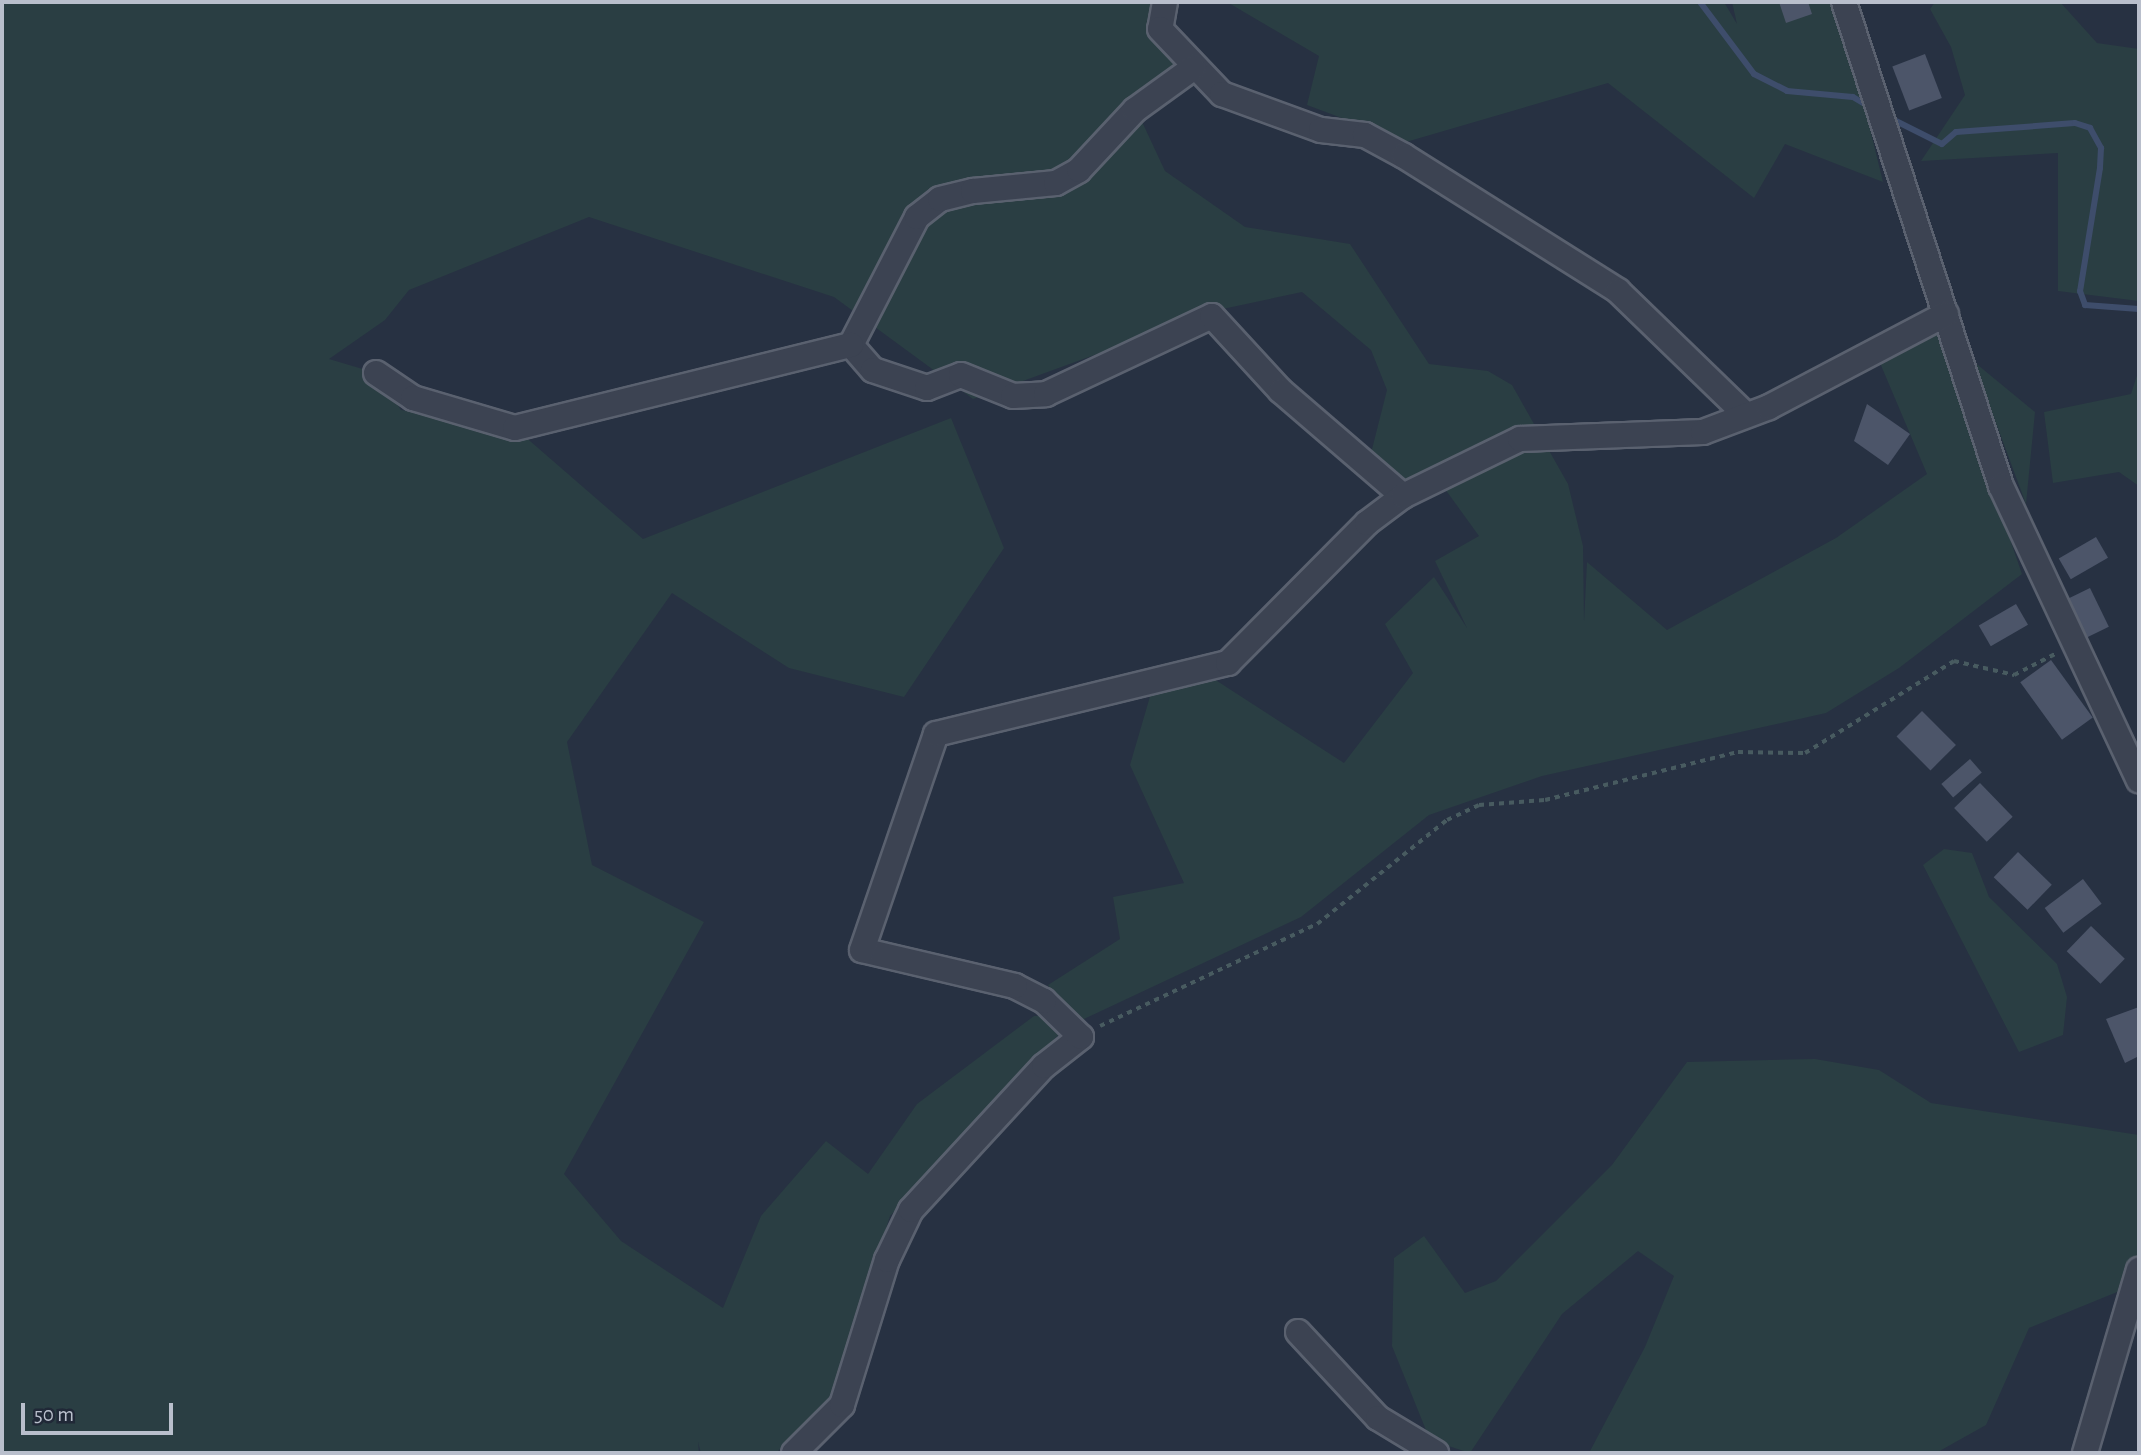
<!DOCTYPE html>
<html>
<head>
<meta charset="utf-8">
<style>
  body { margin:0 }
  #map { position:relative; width:2141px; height:1455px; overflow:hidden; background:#273142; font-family:"Alegreya Sans",sans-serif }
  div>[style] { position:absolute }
  .green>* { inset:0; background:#2a3e43 }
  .stream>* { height:6px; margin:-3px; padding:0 3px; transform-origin:3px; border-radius:3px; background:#3e4d6b }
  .building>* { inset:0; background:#4c5569; transform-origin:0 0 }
  .path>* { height:3.5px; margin-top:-1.75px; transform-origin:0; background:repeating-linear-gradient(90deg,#485b60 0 5px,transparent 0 10px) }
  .roads { filter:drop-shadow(2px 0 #5a616f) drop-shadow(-2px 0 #5a616f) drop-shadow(0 2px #5a616f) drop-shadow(0 -2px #5a616f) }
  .minor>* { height:24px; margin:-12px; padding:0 12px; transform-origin:12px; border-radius:12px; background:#3c4352 }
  span { translate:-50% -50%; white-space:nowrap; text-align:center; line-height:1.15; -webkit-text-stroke:5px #202837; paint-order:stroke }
  .frame { position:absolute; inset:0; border:4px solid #b9bfcc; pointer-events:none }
  .scale { position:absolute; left:21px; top:1403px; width:152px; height:32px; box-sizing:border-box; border:4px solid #b9bfcc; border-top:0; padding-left:9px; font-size:21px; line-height:24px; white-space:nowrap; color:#b9bfcc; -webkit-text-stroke:5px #202837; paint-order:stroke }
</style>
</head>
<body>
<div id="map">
  <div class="green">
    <i style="clip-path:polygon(2px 2px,1156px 2px,1148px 22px,1177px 64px,1137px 111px,1165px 171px,1245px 227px,1350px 244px,1429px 364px,1488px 371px,1512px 385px,1568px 484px,1583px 546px,1584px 622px,1587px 562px,1667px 630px,1836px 538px,1927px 474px,1880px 363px,1938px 330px,2022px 574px,1899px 668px,1826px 713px,1542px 776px,1429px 815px,1301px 917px,1084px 1019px,1063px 1007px,1048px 985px,1120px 939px,1113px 897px,1184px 883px,1130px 765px,1151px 693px,1214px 679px,1344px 763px,1413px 673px,1385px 624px,1434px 577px,1467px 628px,1435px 561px,1479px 536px,1445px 489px,1391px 517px,1368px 465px,1387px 390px,1371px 350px,1302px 292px,1218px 310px,973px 399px,834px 297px,589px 217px,409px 290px,385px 320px,329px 359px,376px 373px,401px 410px,515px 428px,643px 539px,951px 418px,1004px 548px,904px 697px,789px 668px,672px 593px,567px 742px,592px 865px,704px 922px,564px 1174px,621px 1241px,723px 1308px,761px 1216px,826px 1141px,868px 1174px,917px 1104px,1034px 1016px,1048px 1016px,1063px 1030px,890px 1216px,832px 1398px,776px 1453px,701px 1453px,698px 1442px,699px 1453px,2px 1453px)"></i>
    <i style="clip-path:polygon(1227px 2px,1724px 2px,1737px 24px,1732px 2px,1839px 2px,1883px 182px,1785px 144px,1754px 198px,1608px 83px,1406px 142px,1307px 105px,1319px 56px)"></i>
    <i style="clip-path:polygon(1935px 2px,2060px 2px,2097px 43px,2139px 49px,2139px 301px,2058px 291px,2058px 153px,1921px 161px,1965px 95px,1951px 47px,1930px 9px)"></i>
    <i style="clip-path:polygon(1973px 361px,2035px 412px,2026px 504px)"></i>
    <i style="clip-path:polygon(2139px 369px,2139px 486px,2119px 472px,2053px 483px,2044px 412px,2131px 394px)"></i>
    <i style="clip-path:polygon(1944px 849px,1972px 853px,1989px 897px,2057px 964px,2067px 997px,2063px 1035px,2019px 1052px,1923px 865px)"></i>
    <i style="clip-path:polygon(1815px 1059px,1879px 1070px,1931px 1103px,2139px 1135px,2139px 1291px,2127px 1288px,2029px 1328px,1986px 1425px,1936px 1453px,1589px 1453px,1645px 1347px,1674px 1276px,1638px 1251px,1562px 1314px,1470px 1453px,1430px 1440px,1392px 1346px,1394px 1258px,1424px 1236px,1465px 1293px,1496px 1281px,1612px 1165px,1687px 1062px)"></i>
  </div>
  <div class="stream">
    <i style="left:1700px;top:2px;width:90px;rotate:53.1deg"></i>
    <i style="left:1754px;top:74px;width:37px;rotate:27deg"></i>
    <i style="left:1787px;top:91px;width:66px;rotate:5.2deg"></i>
    <i style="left:1853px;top:97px;width:17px;rotate:31deg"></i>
    <i style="left:1890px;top:118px;width:58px;rotate:26.6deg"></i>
    <i style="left:1942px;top:144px;width:18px;rotate:-41deg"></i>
    <i style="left:1956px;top:132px;width:119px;rotate:-4.3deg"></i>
    <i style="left:2075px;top:123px;width:16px;rotate:18deg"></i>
    <i style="left:2090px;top:128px;width:23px;rotate:61deg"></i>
    <i style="left:2101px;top:148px;width:20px;rotate:93deg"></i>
    <i style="left:2100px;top:168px;width:125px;rotate:99.2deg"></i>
    <i style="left:2080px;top:291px;width:15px;rotate:70deg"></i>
    <i style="left:2085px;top:305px;width:54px;rotate:4.2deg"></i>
  </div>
  <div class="building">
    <i style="clip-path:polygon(1779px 2px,1808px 2px,1812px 14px,1786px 23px)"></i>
    <i style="left:1925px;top:54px;width:47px;height:35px;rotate:69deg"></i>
    <i style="clip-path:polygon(1867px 404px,1910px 434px,1888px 465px,1854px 441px)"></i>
    <i style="left:2096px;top:537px;width:24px;height:43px;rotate:60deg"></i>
    <i style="left:2090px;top:588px;width:43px;height:24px;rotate:64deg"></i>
    <i style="left:2016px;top:604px;width:24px;height:43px;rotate:60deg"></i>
    <i style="left:2051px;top:660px;width:71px;height:38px;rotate:54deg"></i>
    <i style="left:1922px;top:711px;width:48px;height:36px;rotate:45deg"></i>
    <i style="left:1970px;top:759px;width:18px;height:38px;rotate:49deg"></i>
    <i style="left:1980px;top:783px;width:47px;height:36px;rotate:46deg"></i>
    <i style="left:2018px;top:852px;width:47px;height:35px;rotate:44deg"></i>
    <i style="left:2083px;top:879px;width:31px;height:48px;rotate:53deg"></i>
    <i style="left:2091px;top:926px;width:47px;height:35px;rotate:44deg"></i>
    <i style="clip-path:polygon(2139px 1007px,2139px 1056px,2125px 1063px,2106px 1019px)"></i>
  </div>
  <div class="path">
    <i style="left:1100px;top:1026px;width:240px;rotate:-25.2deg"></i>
    <i style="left:1317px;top:924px;width:166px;rotate:-38.7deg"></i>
    <i style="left:1447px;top:820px;width:35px;rotate:-25deg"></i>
    <i style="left:1479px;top:805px;width:66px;rotate:-4.3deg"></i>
    <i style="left:1545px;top:800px;width:199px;rotate:-14deg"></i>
    <i style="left:1738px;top:752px;width:67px;rotate:0.9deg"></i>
    <i style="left:1805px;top:753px;width:175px;rotate:-31.7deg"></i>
    <i style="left:1954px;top:661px;width:62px;rotate:13.1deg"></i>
    <i style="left:2014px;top:675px;width:48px;rotate:-27.1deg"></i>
  </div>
  <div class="roads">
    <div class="minor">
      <i style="left:1165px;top:2px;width:27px;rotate:100deg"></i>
      <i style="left:1160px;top:29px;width:90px;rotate:46.4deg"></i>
      <i style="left:1222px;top:94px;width:105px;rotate:20deg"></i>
      <i style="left:1321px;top:130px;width:44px;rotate:6.5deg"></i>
      <i style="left:1365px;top:135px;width:44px;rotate:28.3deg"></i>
      <i style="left:1404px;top:156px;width:253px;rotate:32.2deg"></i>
      <i style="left:1618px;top:291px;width:178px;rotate:44.1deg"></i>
      <i style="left:1844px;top:2px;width:509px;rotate:72.03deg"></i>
      <i style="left:2001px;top:486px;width:325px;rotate:64.9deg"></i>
      <i style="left:851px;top:345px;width:33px;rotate:49deg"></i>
      <i style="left:873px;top:370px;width:57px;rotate:18.4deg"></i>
      <i style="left:927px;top:388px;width:36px;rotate:-21deg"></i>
      <i style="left:961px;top:375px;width:56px;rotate:22deg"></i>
      <i style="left:1013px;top:396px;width:33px;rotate:-3deg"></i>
      <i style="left:1046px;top:394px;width:183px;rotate:-25.2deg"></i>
      <i style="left:1212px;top:316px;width:102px;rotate:47.4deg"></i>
      <i style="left:1281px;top:391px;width:161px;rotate:40.7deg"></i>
      <i style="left:851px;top:345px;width:144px;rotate:-62.7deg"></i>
      <i style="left:917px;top:217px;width:29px;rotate:-38deg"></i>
      <i style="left:940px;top:199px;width:34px;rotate:-14deg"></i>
      <i style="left:973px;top:191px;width:83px;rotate:-5.5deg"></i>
      <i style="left:1056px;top:183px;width:26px;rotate:-29deg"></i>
      <i style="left:1079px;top:170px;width:82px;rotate:-47deg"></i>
      <i style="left:1135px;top:110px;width:72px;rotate:-35.9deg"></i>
      <i style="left:376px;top:373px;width:45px;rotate:34deg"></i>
      <i style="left:413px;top:398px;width:106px;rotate:16.4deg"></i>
      <i style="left:515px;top:428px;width:346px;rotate:-13.9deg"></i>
      <i style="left:1298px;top:1332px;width:117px;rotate:47.1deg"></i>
      <i style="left:1378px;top:1418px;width:68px;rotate:31.1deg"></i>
      <i style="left:794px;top:1453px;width:68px;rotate:-45deg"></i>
      <i style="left:842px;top:1405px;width:152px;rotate:-72.8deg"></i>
      <i style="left:887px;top:1260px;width:55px;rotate:-64.4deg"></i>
      <i style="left:911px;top:1210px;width:196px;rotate:-47.3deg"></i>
      <i style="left:1044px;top:1066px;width:47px;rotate:-38.1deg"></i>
      <i style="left:1081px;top:1037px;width:52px;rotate:-135.8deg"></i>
      <i style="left:1044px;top:1001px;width:33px;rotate:-153deg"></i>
      <i style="left:1015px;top:986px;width:157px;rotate:-166.8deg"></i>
      <i style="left:862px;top:950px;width:228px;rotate:-71.1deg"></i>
      <i style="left:936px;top:734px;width:301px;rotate:-13.7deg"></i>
      <i style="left:1228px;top:663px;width:197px;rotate:-45.2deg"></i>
      <i style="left:1367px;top:523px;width:45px;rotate:-36.9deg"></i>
      <i style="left:1403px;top:496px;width:130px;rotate:-26deg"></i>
      <i style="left:1520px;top:439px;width:183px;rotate:-2.2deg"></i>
      <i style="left:1703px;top:432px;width:71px;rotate:-20.7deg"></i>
      <i style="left:1769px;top:407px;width:200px;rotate:-27.7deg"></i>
      <i style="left:2085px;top:1453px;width:191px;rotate:-73.6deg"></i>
    </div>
  </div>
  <div class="frame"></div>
  <div class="scale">50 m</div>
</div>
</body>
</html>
